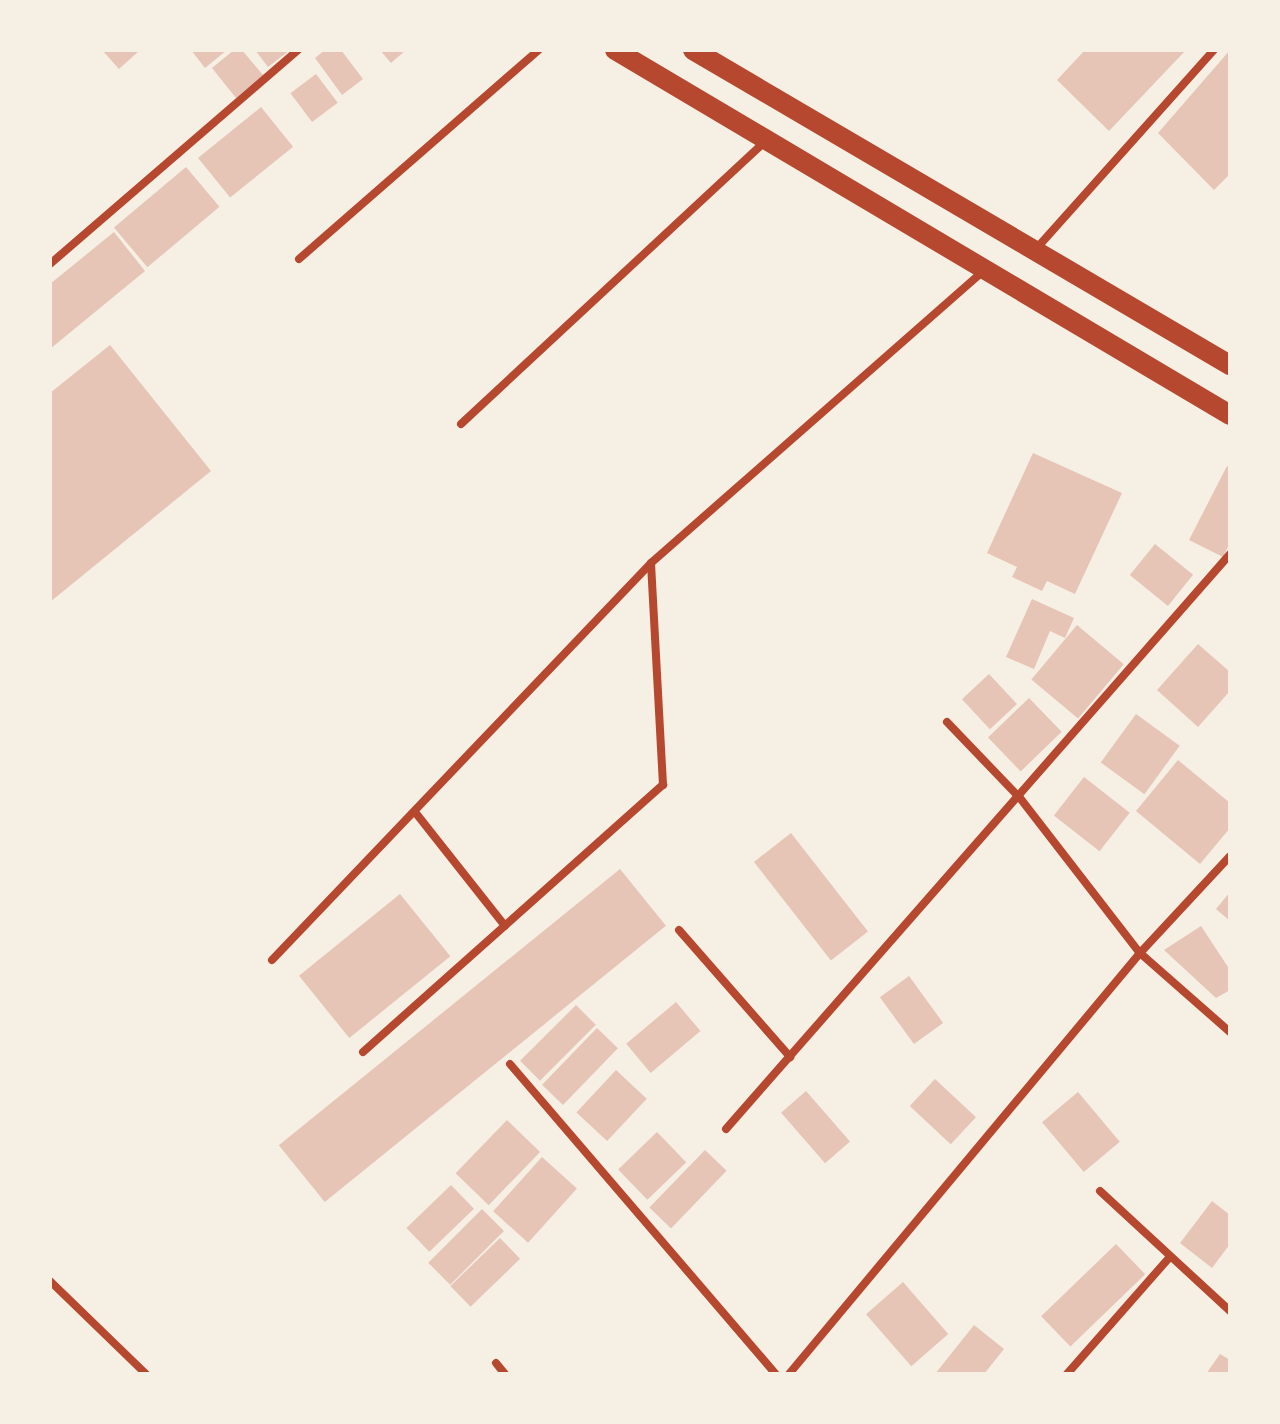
<!DOCTYPE html>
<html>
<head>
<meta charset="utf-8">
<style>
  body { margin:0 }
  #map { position:relative; width:1280px; height:1424px; overflow:hidden; background:#f6efe4; font-family:"Exo 2",sans-serif }
  div>[style] { position:absolute }
  .building>* { inset:0; background:#e6c5b7; transform-origin:0 0 }
  .minor>* { height:8px; margin:-4px; padding:0 4px; transform-origin:4px; border-radius:4px; background:#b5482f }
  .primary>* { height:20px; margin:-10px; padding:0 10px; transform-origin:10px; border-radius:10px; background:#b5482f }
  span { translate:-50% -50%; white-space:nowrap; text-align:center; line-height:1.15; -webkit-text-stroke:8px #f6efe4; paint-order:stroke }
  .frame { position:absolute; inset:0; border:52px solid #f6efe4; pointer-events:none }
</style>
</head>
<body>
<div id="map">
  <div class="building">
    <i style="clip-path:polygon(102px 50px,140px 50px,119px 69px)"></i>
    <i style="clip-path:polygon(191px 50px,227px 50px,205px 68px)"></i>
    <i style="clip-path:polygon(234px 50px,242px 50px,263px 75px,236px 98px,212px 68px)"></i>
    <i style="clip-path:polygon(255px 50px,290px 50px,268px 67px)"></i>
    <i style="clip-path:polygon(325px 50px,341px 50px,363px 79px,342px 95px,315px 58px)"></i>
    <i style="clip-path:polygon(380px 50px,406px 50px,391px 63px)"></i>
    <i style="clip-path:polygon(1085px 50px,1186px 50px,1109px 131px,1057px 80px)"></i>
    <i style="clip-path:polygon(1230px 50px,1230px 174px,1214px 190px,1158px 133px)"></i>
    <i style="left:316px;top:74px;width:36px;height:32px;rotate:53deg"></i>
    <i style="left:261px;top:107px;width:51px;height:81px;rotate:51deg"></i>
    <i style="left:186px;top:167px;width:52px;height:94px;rotate:50deg"></i>
    <i style="clip-path:polygon(114px 232px,145px 271px,50px 349px,50px 284px)"></i>
    <i style="clip-path:polygon(110px 345px,211px 471px,50px 602px,50px 393px)"></i>
    <i style="clip-path:polygon(1033px 453px,1122px 493px,1075px 594px,1047px 581px,1042px 591px,1012px 577px,1017px 567px,987px 553px)"></i>
    <i style="clip-path:polygon(1227px 466px,1230px 468px,1230px 543px,1223px 557px,1189px 540px)"></i>
    <i style="left:1155px;top:544px;width:49px;height:40px;rotate:39deg"></i>
    <i style="clip-path:polygon(1032px 599px,1074px 618px,1065px 638px,1050px 631px,1034px 669px,1006px 657px)"></i>
    <i style="left:1077px;top:625px;width:61px;height:71px;rotate:40deg"></i>
    <i style="clip-path:polygon(1198px 644px,1230px 672px,1230px 691px,1198px 727px,1157px 690px)"></i>
    <i style="left:989px;top:674px;width:41px;height:37px;rotate:47deg"></i>
    <i style="left:1029px;top:698px;width:47px;height:57px;rotate:46deg"></i>
    <i style="left:1136px;top:714px;width:54px;height:60px;rotate:36deg"></i>
    <i style="clip-path:polygon(1178px 760px,1230px 803px,1230px 828px,1200px 864px,1136px 811px)"></i>
    <i style="left:1084px;top:777px;width:58px;height:49px;rotate:38deg"></i>
    <i style="left:791px;top:833px;width:125px;height:47px;rotate:52deg"></i>
    <i style="left:620px;top:869px;width:73px;height:439px;rotate:51deg"></i>
    <i style="clip-path:polygon(1230px 892px,1230px 921px,1216px 909px)"></i>
    <i style="left:400px;top:894px;width:80px;height:130px;rotate:51deg"></i>
    <i style="clip-path:polygon(1201px 926px,1230px 970px,1230px 990px,1216px 998px,1164px 950px)"></i>
    <i style="left:909px;top:976px;width:58px;height:36px;rotate:54deg"></i>
    <i style="left:676px;top:1002px;width:38px;height:65px;rotate:50deg"></i>
    <i style="left:576px;top:1005px;width:28px;height:79px;rotate:45deg"></i>
    <i style="left:597px;top:1028px;width:29px;height:79px;rotate:44deg"></i>
    <i style="left:616px;top:1070px;width:42px;height:58px;rotate:43deg"></i>
    <i style="left:935px;top:1079px;width:56px;height:37px;rotate:43deg"></i>
    <i style="left:806px;top:1091px;width:67px;height:33px;rotate:49deg"></i>
    <i style="left:1078px;top:1092px;width:65px;height:47px;rotate:50deg"></i>
    <i style="left:507px;top:1120px;width:46px;height:74px;rotate:44deg"></i>
    <i style="left:657px;top:1132px;width:42px;height:54px;rotate:46deg"></i>
    <i style="left:705px;top:1150px;width:30px;height:80px;rotate:44deg"></i>
    <i style="left:542px;top:1157px;width:47px;height:73px;rotate:42deg"></i>
    <i style="left:451px;top:1185px;width:33px;height:62px;rotate:46deg"></i>
    <i style="clip-path:polygon(1212px 1201px,1230px 1215px,1230px 1244px,1212px 1268px,1180px 1243px)"></i>
    <i style="left:482px;top:1209px;width:31px;height:76px;rotate:45deg"></i>
    <i style="left:500px;top:1238px;width:29px;height:69px;rotate:46deg"></i>
    <i style="left:1116px;top:1244px;width:42px;height:104px;rotate:46deg"></i>
    <i style="left:903px;top:1282px;width:69px;height:49px;rotate:49deg"></i>
    <i style="clip-path:polygon(974px 1325px,1004px 1349px,984px 1374px,935px 1374px)"></i>
    <i style="clip-path:polygon(1220px 1354px,1230px 1360px,1230px 1374px,1206px 1374px)"></i>
  </div>
  <div class="minor">
    <i style="left:1036px;top:249px;width:267px;rotate:-48.2deg"></i>
    <i style="left:299px;top:259px;width:318px;rotate:-41.1deg"></i>
    <i style="left:50px;top:264px;width:328px;rotate:-40.8deg"></i>
    <i style="left:461px;top:424px;width:414px;rotate:-42.9deg"></i>
    <i style="left:947px;top:722px;width:105px;rotate:46.2deg"></i>
    <i style="left:1020px;top:798px;width:196px;rotate:52.3deg"></i>
    <i style="left:1140px;top:953px;width:120px;rotate:41.3deg"></i>
    <i style="left:415px;top:812px;width:145px;rotate:51.7deg"></i>
    <i style="left:679px;top:930px;width:169px;rotate:48.8deg"></i>
    <i style="left:272px;top:960px;width:549px;rotate:-46.33deg"></i>
    <i style="left:651px;top:563px;width:442px;rotate:-41.3deg"></i>
    <i style="left:363px;top:1052px;width:402px;rotate:-41.7deg"></i>
    <i style="left:663px;top:785px;width:222px;rotate:-93.1deg"></i>
    <i style="left:510px;top:1064px;width:408px;rotate:49.4deg"></i>
    <i style="left:726px;top:1129px;width:765px;rotate:-48.76deg"></i>
    <i style="left:1100px;top:1191px;width:177px;rotate:42.7deg"></i>
    <i style="left:50px;top:1281px;width:134px;rotate:44.1deg"></i>
    <i style="left:496px;top:1363px;width:14px;rotate:51deg"></i>
    <i style="left:789px;top:1374px;width:548px;rotate:-50.18deg"></i>
    <i style="left:1140px;top:953px;width:132px;rotate:-47.1deg"></i>
    <i style="left:1067px;top:1374px;width:154px;rotate:-48.7deg"></i>
  </div>
  <div class="primary">
    <i style="left:615px;top:50px;width:715px;rotate:30.69deg"></i>
    <i style="left:693px;top:50px;width:623px;rotate:30.4deg"></i>
  </div>
  <div class="frame"></div>
</div>
</body>
</html>
